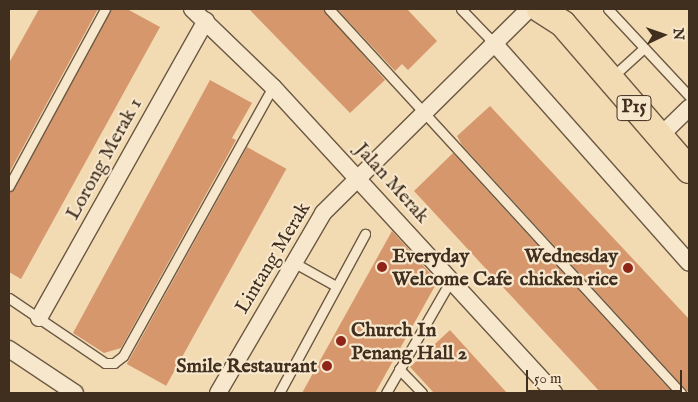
<!DOCTYPE html>
<html>
<head>
<meta charset="utf-8">
<style>
  body { margin:0 }
  #map { position:relative; width:698px; height:402px; overflow:hidden; background:#f2dab2; font-family:"IM FELL English",serif }
  div>[style] { position:absolute }
  .building>* { inset:0; background:#d6976c; transform-origin:0 0 }
  .roads { filter:drop-shadow(1px 0 #6c5943) drop-shadow(-1px 0 #6c5943) drop-shadow(0 1px #6c5943) drop-shadow(0 -1px #6c5943) }
  .lane>* { height:9px; margin:-4.5px; padding:0 4.5px; transform-origin:4.5px; border-radius:4.5px; background:#f7e7cd }
  .street>* { height:16px; margin:-8px; padding:0 8px; transform-origin:8px; border-radius:8px; background:#f7e7cd }
  .primary>* { height:26px; margin:-13px; padding:0 13px; transform-origin:13px; border-radius:13px; background:#f2dab2 }
  .dots>* { width:14px; height:14px; translate:-50% -50%; box-sizing:border-box; border:2px solid #f7e7cd; border-radius:50% }
  span { translate:-50% -50%; white-space:nowrap; text-align:center; line-height:1.15; -webkit-text-stroke:4.5px #f7e7cd; paint-order:stroke }
  .shield-label span { padding:1px 4px; background:#f7e7cd; border:1px solid; border-radius:4px; -webkit-text-stroke-width:0 }
  .shield-label { font-size:19px; color:#402e1e; font-weight:700 }
  .street-label { font-size:20px; color:#402e1e }
  .poi-label { font-size:20px; color:#402e1e; font-weight:700 }
  .left { translate:0 -50%; text-align:left }
  .right { translate:-100% -50%; text-align:right }
  .frame { position:absolute; inset:0; border:10px solid #402e1e; pointer-events:none }
  .north { position:absolute; left:638px; top:10px; width:50px; height:50px; -webkit-text-stroke:4px #f7e7cd; paint-order:stroke; rotate:87deg; font-size:14px; font-weight:700; line-height:20px; text-align:center; color:#402e1e }
  .north::after { content:''; display:block; margin:auto; width:18px; height:22px; background:#402e1e; clip-path:polygon(50% 0,100% 100%,50% 72%,0 100%) }
  .scale { position:absolute; left:526px; top:370px; width:156px; height:22px; box-sizing:border-box; border:2px solid #402e1e; border-top:0; padding-left:6px; font-size:15px; line-height:18px; white-space:nowrap; color:#402e1e; -webkit-text-stroke:4px #f7e7cd; paint-order:stroke }
</style>
</head>
<body>
<div id="map">
  <div class="building">
    <i style="clip-path:polygon(39px 9px,98px 9px,9px 173px,9px 63px)"></i>
    <i style="clip-path:polygon(111px 9px,127px 9px,160px 27px,21px 279px,9px 272px,9px 192px,14px 189px)"></i>
    <i style="clip-path:polygon(249px 9px,323px 9px,385px 80px,350px 113px)"></i>
    <i style="clip-path:polygon(337px 9px,407px 9px,437px 41px,408px 70px,402px 64px,395px 71px)"></i>
    <i style="clip-path:polygon(210px 80px,252px 103px,232px 138px,236px 140px,121px 348px,104px 353px,73px 333px)"></i>
    <i style="clip-path:polygon(490px 106px,689px 319px,689px 393px,462px 145px,457px 136px)"></i>
    <i style="left:247px;top:147px;width:45px;height:248px;rotate:29deg"></i>
    <i style="clip-path:polygon(453px 153px,673px 393px,601px 393px,414px 191px)"></i>
    <i style="clip-path:polygon(392px 231px,437px 281px,435px 286px,375px 393px,302px 393px)"></i>
    <i style="clip-path:polygon(450px 330px,507px 393px,434px 393px,410px 367px)"></i>
  </div>
  <div class="roads">
    <div class="lane">
      <i style="left:329px;top:9px;width:521px;rotate:47.49deg"></i>
      <i style="left:461px;top:9px;width:46px;rotate:45.9deg"></i>
      <i style="left:608px;top:9px;width:119px;rotate:47deg"></i>
      <i style="left:611px;top:78px;width:45px;rotate:-42.3deg"></i>
      <i style="left:9px;top:186px;width:201px;rotate:-61.5deg"></i>
      <i style="left:293px;top:262px;width:49px;rotate:29.2deg"></i>
      <i style="left:9px;top:298px;width:116px;rotate:34.1deg"></i>
      <i style="left:105px;top:363px;width:9px"></i>
      <i style="left:114px;top:363px;width:11px;rotate:-38deg"></i>
      <i style="left:123px;top:356px;width:308px;rotate:-60.9deg"></i>
      <i style="left:399px;top:369px;width:33px;rotate:46deg"></i>
      <i style="left:279px;top:393px;width:181px;rotate:-61.6deg"></i>
      <i style="left:386px;top:393px;width:130px;rotate:-60.1deg"></i>
    </div>
    <div class="street">
      <i style="left:192px;top:9px;width:112px;rotate:43.9deg"></i>
      <i style="left:273px;top:87px;width:415px;rotate:47.4deg"></i>
      <i style="left:493px;top:42px;width:295px;rotate:48.4deg"></i>
      <i style="left:659px;top:137px;width:42px;rotate:-44deg"></i>
      <i style="left:39px;top:318px;width:341px;rotate:-60.7deg"></i>
      <i style="left:9px;top:349px;width:79px;rotate:33.7deg"></i>
      <i style="left:218px;top:393px;width:208px;rotate:-59.7deg"></i>
      <i style="left:323px;top:213px;width:290px;rotate:-44.7deg"></i>
    </div>
    <div class="primary">
      <i style="left:540px;top:9px;width:27px;rotate:33deg"></i>
      <i style="left:563px;top:24px;width:193px;rotate:49.2deg"></i>
    </div>
  </div>
  <div class="dots">
    <i style="left:382px;top:267px;background:#8f2418"></i>
    <i style="left:628px;top:268px;background:#8f2418"></i>
    <i style="left:341px;top:341px;background:#8f2418"></i>
    <i style="left:327px;top:366px;background:#8f2418"></i>
  </div>
  <div class="shield-label">
    <span style="left:634px;top:108px">P15</span>
  </div>
  <div class="street-label">
    <span style="left:104px;top:159px;rotate:-61deg">Lorong Merak 1</span>
    <span style="left:392px;top:183px;rotate:48deg">Jalan Merak</span>
    <span style="left:273px;top:258px;rotate:-59deg">Lintang Merak</span>
  </div>
  <div class="poi-label">
    <span class="left" style="left:392px;top:268px">Everyday<br>Welcome Cafe</span>
    <span class="right" style="left:618px;top:268px">Wednesday<br>chicken rice</span>
    <span class="left" style="left:351px;top:342px">Church In<br>Penang Hall 2</span>
    <span class="right" style="left:317px;top:366px">Smile Restaurant</span>
  </div>
  <div class="frame"></div>
  <div class="north">N</div>
  <div class="scale">50 m</div>
</div>
</body>
</html>
